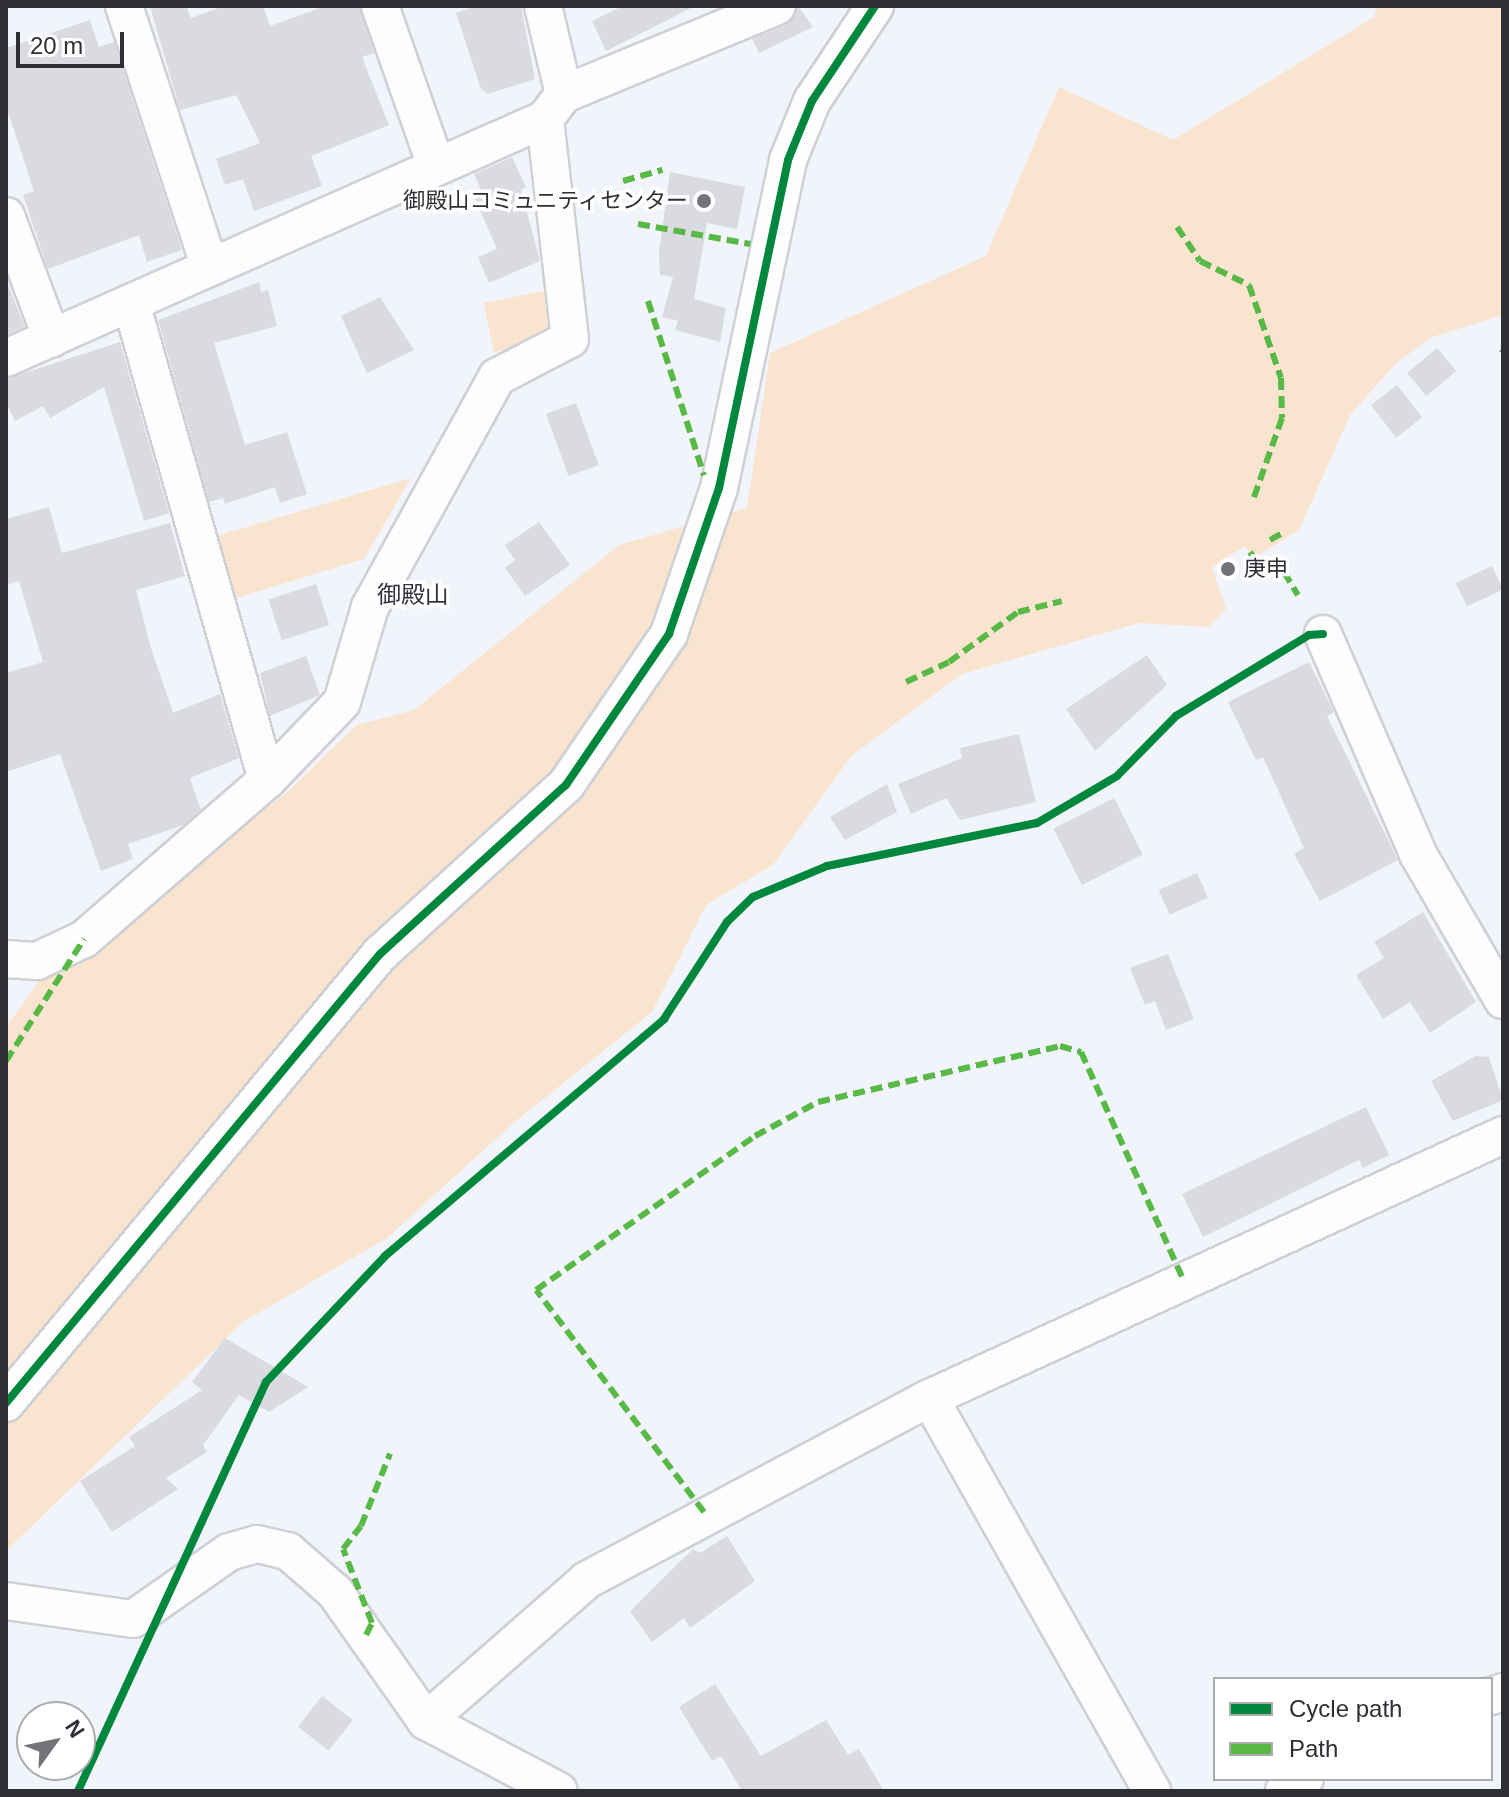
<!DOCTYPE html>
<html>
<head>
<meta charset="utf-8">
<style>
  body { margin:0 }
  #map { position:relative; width:1509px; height:1797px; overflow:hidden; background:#f2f4fb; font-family:Arial,"Noto Sans JP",sans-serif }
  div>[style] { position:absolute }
  .green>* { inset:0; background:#f9e4d0; transform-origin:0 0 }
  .building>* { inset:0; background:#d9dbe0; transform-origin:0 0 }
  .roads { filter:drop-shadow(2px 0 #ced0d5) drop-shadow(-2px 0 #ced0d5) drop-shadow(0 2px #ced0d5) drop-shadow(0 -2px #ced0d5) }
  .minor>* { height:36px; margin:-18px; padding:0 18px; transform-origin:18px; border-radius:18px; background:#fdfdfe }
  .quiet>* { height:6px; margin-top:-3px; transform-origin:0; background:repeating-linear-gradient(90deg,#58b947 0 12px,transparent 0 18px) }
  .cycleway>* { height:8px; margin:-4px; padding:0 4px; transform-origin:4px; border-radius:4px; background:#00873e }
  .dots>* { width:22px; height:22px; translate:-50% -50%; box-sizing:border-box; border:4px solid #fff; border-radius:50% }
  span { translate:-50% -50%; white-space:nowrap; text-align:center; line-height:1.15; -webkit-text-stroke:7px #fff; paint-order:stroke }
  .poi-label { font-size:22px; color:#2e2f34 }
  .right { translate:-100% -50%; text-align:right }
  .left { translate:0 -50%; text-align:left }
  .neighbourhood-label { font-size:24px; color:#30333d }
  .frame { position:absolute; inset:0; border:8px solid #2e2f34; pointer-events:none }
  .legend { position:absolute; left:1213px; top:1677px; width:280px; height:104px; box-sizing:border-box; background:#fff; border:2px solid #abacae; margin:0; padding:10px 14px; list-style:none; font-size:24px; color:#2e2f34 }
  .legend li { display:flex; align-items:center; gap:16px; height:40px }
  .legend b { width:40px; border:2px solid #abacae }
  .north { position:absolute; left:16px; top:1701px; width:80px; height:80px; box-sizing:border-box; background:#fff; border:2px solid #abacae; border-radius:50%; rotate:57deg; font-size:22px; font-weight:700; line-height:32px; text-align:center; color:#2e2f34 }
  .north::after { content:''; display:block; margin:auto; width:28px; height:36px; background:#73747a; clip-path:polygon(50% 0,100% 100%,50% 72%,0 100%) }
  .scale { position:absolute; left:16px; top:32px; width:108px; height:36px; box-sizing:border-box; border:4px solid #2e2f34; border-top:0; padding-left:10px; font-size:24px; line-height:28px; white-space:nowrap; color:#2e2f34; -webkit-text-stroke:6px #fff; paint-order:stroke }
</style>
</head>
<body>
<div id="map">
  <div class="green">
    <i style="clip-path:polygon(1378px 6px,1503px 6px,1503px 315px,1432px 337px,1396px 363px,1350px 415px,1299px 530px,1254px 558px,1245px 546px,1212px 567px,1226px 609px,1208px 627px,1139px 623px,962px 674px,851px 756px,773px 865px,706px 905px,652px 1012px,511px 1125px,387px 1238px,243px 1322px,6px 1551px,6px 1027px,43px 976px,285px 794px,357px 725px,414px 710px,619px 545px,747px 508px,770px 353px,986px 256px,1059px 87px,1173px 140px,1374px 17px)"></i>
    <i style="left:551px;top:289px;width:50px;height:69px;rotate:78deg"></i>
    <i style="clip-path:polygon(411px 478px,364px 559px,229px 600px,210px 538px)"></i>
  </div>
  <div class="building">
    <i style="clip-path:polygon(150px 6px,186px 6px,191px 18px,224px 6px,263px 6px,270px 26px,326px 6px,360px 6px,374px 53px,362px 57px,389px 125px,311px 156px,322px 186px,254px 211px,243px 179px,225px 185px,216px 159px,260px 143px,236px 95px,180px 110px)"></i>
    <i style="clip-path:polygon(476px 6px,521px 6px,535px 79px,488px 94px,481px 89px,456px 13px)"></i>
    <i style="clip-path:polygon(623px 6px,695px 6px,606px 51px,592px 21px)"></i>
    <i style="clip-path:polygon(798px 6px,813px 27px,759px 53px,752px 39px,786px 25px)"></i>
    <i style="clip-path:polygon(90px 20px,99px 47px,114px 42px,182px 250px,147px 262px,139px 235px,48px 269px,23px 195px,34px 191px,6px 106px,6px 48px)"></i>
    <i style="clip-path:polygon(512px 157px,526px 187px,521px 190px,540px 261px,489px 283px,478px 257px,497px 249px,474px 196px,482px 192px,474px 174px)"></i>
    <i style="clip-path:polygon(670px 172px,745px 187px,737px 229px,707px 223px,694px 299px,726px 308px,720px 342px,675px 330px,678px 321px,662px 317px,673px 277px,660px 275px,659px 252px)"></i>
    <i style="clip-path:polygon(6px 280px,25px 327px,6px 335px)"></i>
    <i style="clip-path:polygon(259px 282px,261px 292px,268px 290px,277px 326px,214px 343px,245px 445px,287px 432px,307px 494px,280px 503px,275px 487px,225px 504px,223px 498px,209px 502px,158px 320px)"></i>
    <i style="clip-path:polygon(380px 297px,414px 350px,367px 373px,341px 316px)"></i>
    <i style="clip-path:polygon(120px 342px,169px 513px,144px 521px,104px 387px,50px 418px,43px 406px,15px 421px,6px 403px,6px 379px)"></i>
    <i style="left:1437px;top:348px;width:30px;height:39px;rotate:50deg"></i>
    <i style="left:1397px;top:385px;width:41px;height:33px;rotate:52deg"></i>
    <i style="left:576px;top:403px;width:66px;height:32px;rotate:70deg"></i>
    <i style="clip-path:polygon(49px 507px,62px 553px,170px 523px,185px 576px,136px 590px,150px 645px,173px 713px,220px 694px,239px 758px,190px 778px,201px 810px,183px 825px,128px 844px,133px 859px,101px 871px,60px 754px,6px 772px,6px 673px,43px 662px,19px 581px,6px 585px,6px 519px)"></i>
    <i style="clip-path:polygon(539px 522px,570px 565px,525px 596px,505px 568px,515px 560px,505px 545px)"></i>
    <i style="left:1492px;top:566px;width:26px;height:40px;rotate:65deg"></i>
    <i style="left:316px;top:584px;width:43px;height:50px;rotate:72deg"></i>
    <i style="clip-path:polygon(1147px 655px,1167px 685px,1095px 751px,1066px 709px)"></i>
    <i style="clip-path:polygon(306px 656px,320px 695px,270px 716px,260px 673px)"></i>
    <i style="clip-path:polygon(1309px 662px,1334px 712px,1327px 716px,1398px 860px,1320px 901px,1294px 854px,1304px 848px,1263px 757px,1256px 760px,1228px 702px)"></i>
    <i style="clip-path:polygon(1019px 734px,1036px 802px,960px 820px,946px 798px,911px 814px,898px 784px,962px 758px,960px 748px)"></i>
    <i style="clip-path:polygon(887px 784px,897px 812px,845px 840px,830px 817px)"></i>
    <i style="left:1114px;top:798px;width:63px;height:68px;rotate:63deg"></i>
    <i style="left:1197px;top:873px;width:27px;height:42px;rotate:66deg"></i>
    <i style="clip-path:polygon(1423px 912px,1476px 1002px,1430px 1033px,1410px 1002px,1383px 1019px,1356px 975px,1384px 958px,1374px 942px)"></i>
    <i style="clip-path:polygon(1168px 954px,1194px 1019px,1166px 1030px,1155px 1001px,1145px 1005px,1130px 968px)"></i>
    <i style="clip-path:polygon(1476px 1056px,1489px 1057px,1503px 1100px,1453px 1121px,1431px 1081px)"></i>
    <i style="clip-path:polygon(1366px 1107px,1389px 1155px,1363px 1168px,1359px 1160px,1203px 1237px,1182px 1194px)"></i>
    <i style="clip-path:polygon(225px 1338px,308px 1387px,269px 1412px,239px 1395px,203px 1445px,207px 1452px,166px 1478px,178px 1489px,112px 1532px,80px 1481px,135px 1446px,129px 1437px,202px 1390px,192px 1382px)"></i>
    <i style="clip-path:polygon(727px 1536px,755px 1581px,690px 1628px,684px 1618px,652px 1642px,630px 1611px,693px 1549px,700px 1553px)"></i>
    <i style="clip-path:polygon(715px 1684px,761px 1756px,826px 1720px,848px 1755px,859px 1749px,884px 1791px,742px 1791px,721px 1756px,712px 1761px,679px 1707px)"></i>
    <i style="left:322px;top:1696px;width:39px;height:39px;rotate:38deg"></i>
  </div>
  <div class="roads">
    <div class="minor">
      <i style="left:124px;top:6px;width:275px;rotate:71.8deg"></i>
      <i style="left:380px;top:6px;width:170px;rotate:70.7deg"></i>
      <i style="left:543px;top:6px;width:90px;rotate:76.6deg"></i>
      <i style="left:6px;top:216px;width:131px;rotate:69.5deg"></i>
      <i style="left:6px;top:358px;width:590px;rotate:-23.91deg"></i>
      <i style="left:545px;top:119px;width:31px;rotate:-53deg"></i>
      <i style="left:564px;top:94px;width:230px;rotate:-22.4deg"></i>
      <i style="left:1323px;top:634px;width:240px;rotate:66.6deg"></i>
      <i style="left:1418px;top:854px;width:169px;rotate:59.8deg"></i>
      <i style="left:267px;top:780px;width:108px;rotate:-46.1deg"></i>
      <i style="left:342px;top:702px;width:99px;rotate:-73.6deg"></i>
      <i style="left:370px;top:607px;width:263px;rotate:-61.1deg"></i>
      <i style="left:497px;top:377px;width:82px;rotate:-27.5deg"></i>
      <i style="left:570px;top:339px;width:221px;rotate:-96.5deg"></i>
      <i style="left:6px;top:959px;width:31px;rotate:4deg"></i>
      <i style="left:37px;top:961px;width:52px;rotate:-25.1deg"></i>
      <i style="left:84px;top:939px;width:242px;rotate:-41deg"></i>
      <i style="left:267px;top:780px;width:495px;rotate:-105.9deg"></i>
      <i style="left:6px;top:1403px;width:584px;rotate:-50.21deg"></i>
      <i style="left:380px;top:954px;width:251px;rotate:-42.3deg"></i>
      <i style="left:566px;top:785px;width:183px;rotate:-55.7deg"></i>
      <i style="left:669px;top:634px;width:154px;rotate:-71.1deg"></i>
      <i style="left:719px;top:488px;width:335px;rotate:-78.1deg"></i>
      <i style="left:788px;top:160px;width:64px;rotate:-67.9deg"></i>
      <i style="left:812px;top:101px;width:114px;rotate:-56.4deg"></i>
      <i style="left:6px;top:1601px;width:128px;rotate:8.1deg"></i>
      <i style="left:133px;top:1619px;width:117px;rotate:-34.9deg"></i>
      <i style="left:229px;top:1552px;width:29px;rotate:-16deg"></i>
      <i style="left:257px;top:1544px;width:32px;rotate:13deg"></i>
      <i style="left:288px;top:1551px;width:62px;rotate:41.1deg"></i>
      <i style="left:335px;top:1592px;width:158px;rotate:54.8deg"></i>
      <i style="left:426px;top:1721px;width:150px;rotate:27.8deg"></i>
      <i style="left:1491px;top:1696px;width:13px;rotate:-18deg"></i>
      <i style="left:426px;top:1721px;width:214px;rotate:-41.2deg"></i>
      <i style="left:587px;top:1580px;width:388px;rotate:-28deg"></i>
      <i style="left:1152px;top:1791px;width:451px;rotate:-119.5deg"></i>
      <i style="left:930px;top:1398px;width:630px;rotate:-24.65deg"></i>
      <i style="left:1284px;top:1791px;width:24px;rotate:-30deg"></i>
    </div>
  </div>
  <div class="quiet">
    <i style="left:623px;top:181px;width:41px;rotate:-15.8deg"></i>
    <i style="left:638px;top:224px;width:114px;rotate:10.1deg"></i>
    <i style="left:1177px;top:227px;width:41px;rotate:55.9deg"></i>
    <i style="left:1200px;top:261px;width:55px;rotate:26.1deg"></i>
    <i style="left:1249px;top:285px;width:98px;rotate:71deg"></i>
    <i style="left:1281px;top:378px;width:40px;rotate:88.6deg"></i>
    <i style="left:1282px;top:418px;width:87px;rotate:109.5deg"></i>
    <i style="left:648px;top:301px;width:183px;rotate:72.2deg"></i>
    <i style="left:1502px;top:353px;width:2px;rotate:-63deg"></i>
    <i style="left:1270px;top:540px;width:13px;rotate:-29deg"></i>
    <i style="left:1250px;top:552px;width:35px;rotate:57deg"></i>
    <i style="left:1284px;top:572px;width:27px;rotate:59deg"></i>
    <i style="left:906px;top:682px;width:47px;rotate:-24.9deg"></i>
    <i style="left:949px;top:662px;width:85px;rotate:-35.9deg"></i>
    <i style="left:1018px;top:612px;width:45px;rotate:-14deg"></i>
    <i style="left:6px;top:1061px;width:145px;rotate:-57.4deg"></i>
    <i style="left:704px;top:1512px;width:278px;rotate:-127.1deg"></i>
    <i style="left:536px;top:1290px;width:268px;rotate:-35.1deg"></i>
    <i style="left:755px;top:1136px;width:72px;rotate:-28.4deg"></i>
    <i style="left:818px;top:1102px;width:248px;rotate:-13deg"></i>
    <i style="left:1060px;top:1046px;width:22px;rotate:16deg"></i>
    <i style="left:1081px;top:1052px;width:251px;rotate:65.8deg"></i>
    <i style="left:366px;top:1635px;width:13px;rotate:-63deg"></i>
    <i style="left:372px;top:1623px;width:79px;rotate:-111.4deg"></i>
    <i style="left:343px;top:1549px;width:29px;rotate:-52deg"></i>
    <i style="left:361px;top:1526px;width:78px;rotate:-68.1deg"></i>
  </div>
  <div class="cycleway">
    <i style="left:6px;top:1403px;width:584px;rotate:-50.21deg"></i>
    <i style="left:380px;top:954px;width:251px;rotate:-42.3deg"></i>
    <i style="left:566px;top:785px;width:183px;rotate:-55.7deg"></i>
    <i style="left:669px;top:634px;width:154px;rotate:-71.1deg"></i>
    <i style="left:719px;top:488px;width:335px;rotate:-78.1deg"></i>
    <i style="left:788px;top:160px;width:64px;rotate:-67.9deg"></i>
    <i style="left:812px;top:101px;width:114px;rotate:-56.4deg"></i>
    <i style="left:78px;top:1791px;width:450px;rotate:-65.3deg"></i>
    <i style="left:266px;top:1382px;width:173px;rotate:-46.6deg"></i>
    <i style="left:385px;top:1256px;width:366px;rotate:-40.3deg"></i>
    <i style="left:664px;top:1019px;width:116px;rotate:-57deg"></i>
    <i style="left:727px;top:922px;width:36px;rotate:-44deg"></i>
    <i style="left:753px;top:897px;width:80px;rotate:-22.7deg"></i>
    <i style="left:827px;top:866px;width:214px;rotate:-11.6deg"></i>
    <i style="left:1037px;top:823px;width:93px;rotate:-30.4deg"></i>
    <i style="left:1117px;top:776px;width:84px;rotate:-45.5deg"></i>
    <i style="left:1176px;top:716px;width:156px;rotate:-31.3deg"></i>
    <i style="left:1309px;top:635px;width:14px;rotate:-4deg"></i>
  </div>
  <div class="dots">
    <i style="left:704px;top:201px;background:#73747a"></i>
    <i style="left:1228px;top:569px;background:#73747a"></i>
  </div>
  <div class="poi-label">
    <span class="right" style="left:688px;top:201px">御殿山コミュニティセンター</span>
    <span class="left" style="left:1244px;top:569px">庚申</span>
  </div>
  <div class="neighbourhood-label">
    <span style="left:413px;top:595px">御殿山</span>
  </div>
  <div class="frame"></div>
  <ul class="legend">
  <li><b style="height:10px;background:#00873e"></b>Cycle path</li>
  <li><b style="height:10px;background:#58b947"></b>Path</li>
  </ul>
  <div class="north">N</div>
  <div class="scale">20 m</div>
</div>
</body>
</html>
